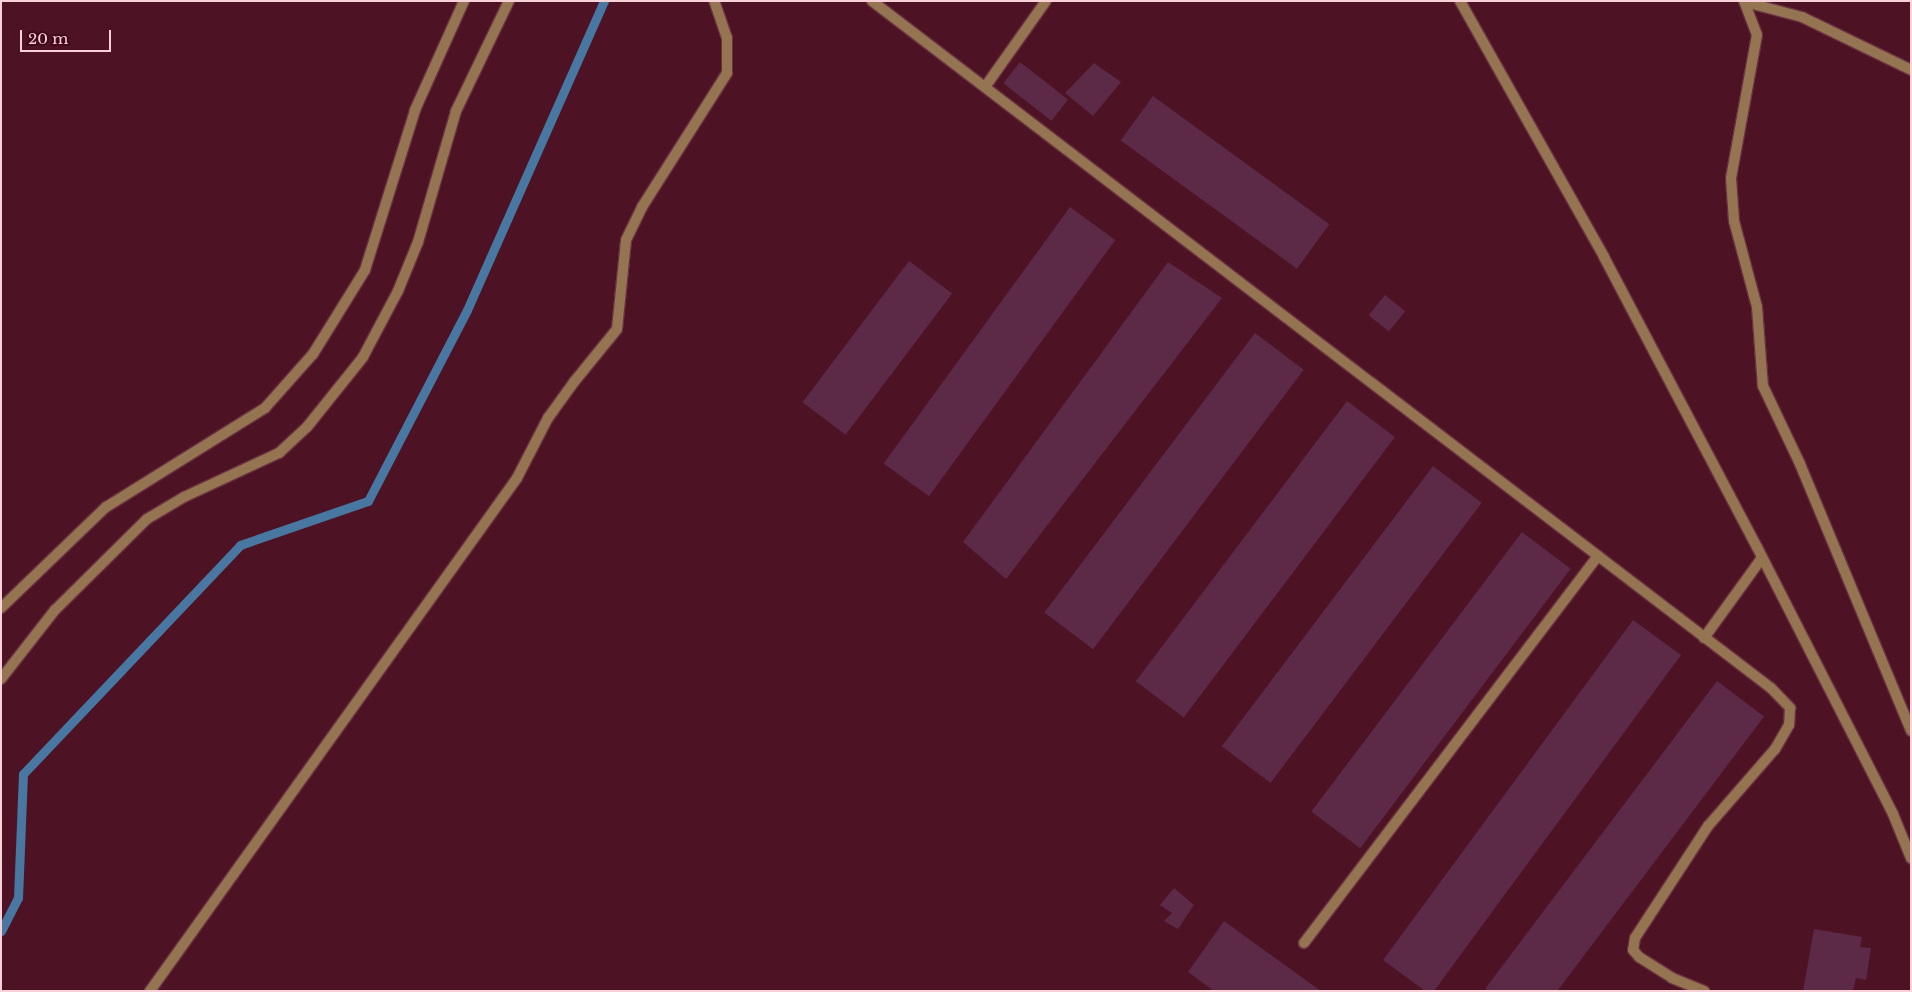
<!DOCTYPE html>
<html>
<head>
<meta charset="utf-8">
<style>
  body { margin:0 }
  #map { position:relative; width:1912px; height:992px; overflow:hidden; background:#4d1324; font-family:"Libre Baskerville",serif }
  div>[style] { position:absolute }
  .stream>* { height:9px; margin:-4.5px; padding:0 4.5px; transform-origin:4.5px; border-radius:4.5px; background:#4877a1 }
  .building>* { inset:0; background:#5c2946; transform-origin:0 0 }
  .roads { filter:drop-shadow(1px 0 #693241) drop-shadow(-1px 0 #693241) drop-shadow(0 1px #693241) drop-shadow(0 -1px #693241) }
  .minor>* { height:10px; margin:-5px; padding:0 5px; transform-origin:5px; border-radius:5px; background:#957451 }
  span { translate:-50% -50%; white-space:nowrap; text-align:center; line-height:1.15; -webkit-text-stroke:4px #41081b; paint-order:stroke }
  .frame { position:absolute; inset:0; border:2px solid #f9d2d9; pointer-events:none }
  .scale { position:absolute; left:20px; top:30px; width:91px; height:22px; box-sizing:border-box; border:2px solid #f9d2d9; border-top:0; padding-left:6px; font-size:15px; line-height:18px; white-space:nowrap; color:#f9d2d9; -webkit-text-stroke:4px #41081b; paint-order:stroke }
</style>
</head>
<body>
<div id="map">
  <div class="stream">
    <i style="left:1px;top:931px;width:37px;rotate:-63deg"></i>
    <i style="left:18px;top:898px;width:124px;rotate:-87.7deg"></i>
    <i style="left:23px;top:774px;width:315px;rotate:-46.5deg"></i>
    <i style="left:240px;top:545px;width:135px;rotate:-19deg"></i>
    <i style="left:368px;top:501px;width:215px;rotate:-62.6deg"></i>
    <i style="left:467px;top:310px;width:338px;rotate:-66.1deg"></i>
  </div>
  <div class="building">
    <i style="left:1020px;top:62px;width:61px;height:27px;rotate:38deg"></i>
    <i style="clip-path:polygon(1094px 63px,1121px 82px,1093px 116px,1065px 93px)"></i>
    <i style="left:1153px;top:96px;width:218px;height:55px;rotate:36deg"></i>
    <i style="left:1070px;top:207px;width:56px;height:317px;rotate:36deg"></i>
    <i style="left:909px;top:261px;width:54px;height:177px;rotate:37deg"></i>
    <i style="clip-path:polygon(1168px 262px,1222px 298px,1006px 579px,963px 542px)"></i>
    <i style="left:1385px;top:295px;width:26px;height:26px;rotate:39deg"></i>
    <i style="left:1255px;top:333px;width:61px;height:350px;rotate:37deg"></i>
    <i style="left:1347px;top:401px;width:60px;height:351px;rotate:37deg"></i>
    <i style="left:1433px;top:466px;width:61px;height:351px;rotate:37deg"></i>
    <i style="left:1522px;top:532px;width:61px;height:350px;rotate:37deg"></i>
    <i style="clip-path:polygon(1633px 620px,1681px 655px,1434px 991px,1425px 991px,1383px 960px)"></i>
    <i style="left:1717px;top:681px;width:59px;height:385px;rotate:37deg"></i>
    <i style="clip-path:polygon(1174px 888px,1194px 905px,1178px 929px,1164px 921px,1172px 913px,1160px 905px)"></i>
    <i style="clip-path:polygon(1224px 921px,1321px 991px,1214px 991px,1188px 972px)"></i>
    <i style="clip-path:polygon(1814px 929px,1862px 937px,1860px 947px,1871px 948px,1866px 980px,1856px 978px,1853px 991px,1803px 991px)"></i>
  </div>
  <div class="roads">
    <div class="minor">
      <i style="left:872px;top:1px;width:1131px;rotate:37.39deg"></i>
      <i style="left:1771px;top:688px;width:28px;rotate:46deg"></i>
      <i style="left:1790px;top:708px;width:17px;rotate:93deg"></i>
      <i style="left:1789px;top:725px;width:28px;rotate:120deg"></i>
      <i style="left:1775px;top:749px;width:102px;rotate:131deg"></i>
      <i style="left:1708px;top:826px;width:134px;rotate:123.1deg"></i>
      <i style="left:1635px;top:938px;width:12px;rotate:99deg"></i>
      <i style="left:1633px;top:950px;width:9px;rotate:49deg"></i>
      <i style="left:1639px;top:957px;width:39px;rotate:32deg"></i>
      <i style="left:1672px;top:978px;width:35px;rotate:22deg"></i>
      <i style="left:1460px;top:1px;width:294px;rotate:60.6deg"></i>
      <i style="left:1604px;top:257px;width:328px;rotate:62.2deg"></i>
      <i style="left:1757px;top:547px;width:300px;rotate:63deg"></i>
      <i style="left:1893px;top:814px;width:48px;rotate:67.8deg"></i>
      <i style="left:1744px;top:1px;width:36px;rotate:69deg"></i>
      <i style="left:1757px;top:35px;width:145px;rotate:100.3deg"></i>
      <i style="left:1731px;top:178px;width:43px;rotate:86deg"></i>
      <i style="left:1734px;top:221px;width:89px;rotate:75deg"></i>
      <i style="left:1757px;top:307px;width:79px;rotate:85.7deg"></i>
      <i style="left:1763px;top:386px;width:86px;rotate:64.6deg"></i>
      <i style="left:1800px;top:464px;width:289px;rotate:67.4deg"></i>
      <i style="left:1745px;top:2px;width:59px;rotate:14.7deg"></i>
      <i style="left:1802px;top:17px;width:121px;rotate:25.9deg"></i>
      <i style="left:985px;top:87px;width:105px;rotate:-54.7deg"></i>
      <i style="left:1px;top:608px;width:146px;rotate:-43.9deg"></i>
      <i style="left:106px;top:507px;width:187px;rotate:-31.9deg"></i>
      <i style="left:265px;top:408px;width:72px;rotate:-48.4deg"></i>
      <i style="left:313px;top:354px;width:99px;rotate:-58.2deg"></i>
      <i style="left:365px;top:270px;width:168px;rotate:-72.6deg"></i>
      <i style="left:415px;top:110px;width:120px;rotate:-65.8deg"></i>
      <i style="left:1704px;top:638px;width:99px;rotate:-54.1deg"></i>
      <i style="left:1px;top:679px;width:88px;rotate:-52deg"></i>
      <i style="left:55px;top:610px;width:129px;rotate:-44.7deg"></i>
      <i style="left:147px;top:519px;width:43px;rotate:-30.7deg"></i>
      <i style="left:184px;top:497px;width:105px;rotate:-24.9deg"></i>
      <i style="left:279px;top:453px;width:38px;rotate:-43deg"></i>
      <i style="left:307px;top:427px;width:90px;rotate:-51.3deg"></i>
      <i style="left:363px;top:357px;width:75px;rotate:-62.1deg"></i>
      <i style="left:398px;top:291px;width:53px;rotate:-67.8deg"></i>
      <i style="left:418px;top:242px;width:136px;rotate:-73.8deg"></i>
      <i style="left:456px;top:111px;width:122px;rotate:-64.3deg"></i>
      <i style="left:1304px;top:943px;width:486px;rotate:-52.8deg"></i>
      <i style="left:150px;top:991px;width:631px;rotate:-54.42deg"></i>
      <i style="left:517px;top:478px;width:68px;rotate:-62.7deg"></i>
      <i style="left:548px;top:418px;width:44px;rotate:-54.2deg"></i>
      <i style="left:574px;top:382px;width:68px;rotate:-50.9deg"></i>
      <i style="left:617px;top:329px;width:89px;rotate:-84.2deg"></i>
      <i style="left:626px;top:240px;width:37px;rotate:-64deg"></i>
      <i style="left:642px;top:207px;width:159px;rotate:-57.6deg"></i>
      <i style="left:727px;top:73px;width:35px;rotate:-90deg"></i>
      <i style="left:727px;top:38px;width:39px;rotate:-109deg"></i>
    </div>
  </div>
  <div class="frame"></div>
  <div class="scale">20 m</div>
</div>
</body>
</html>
